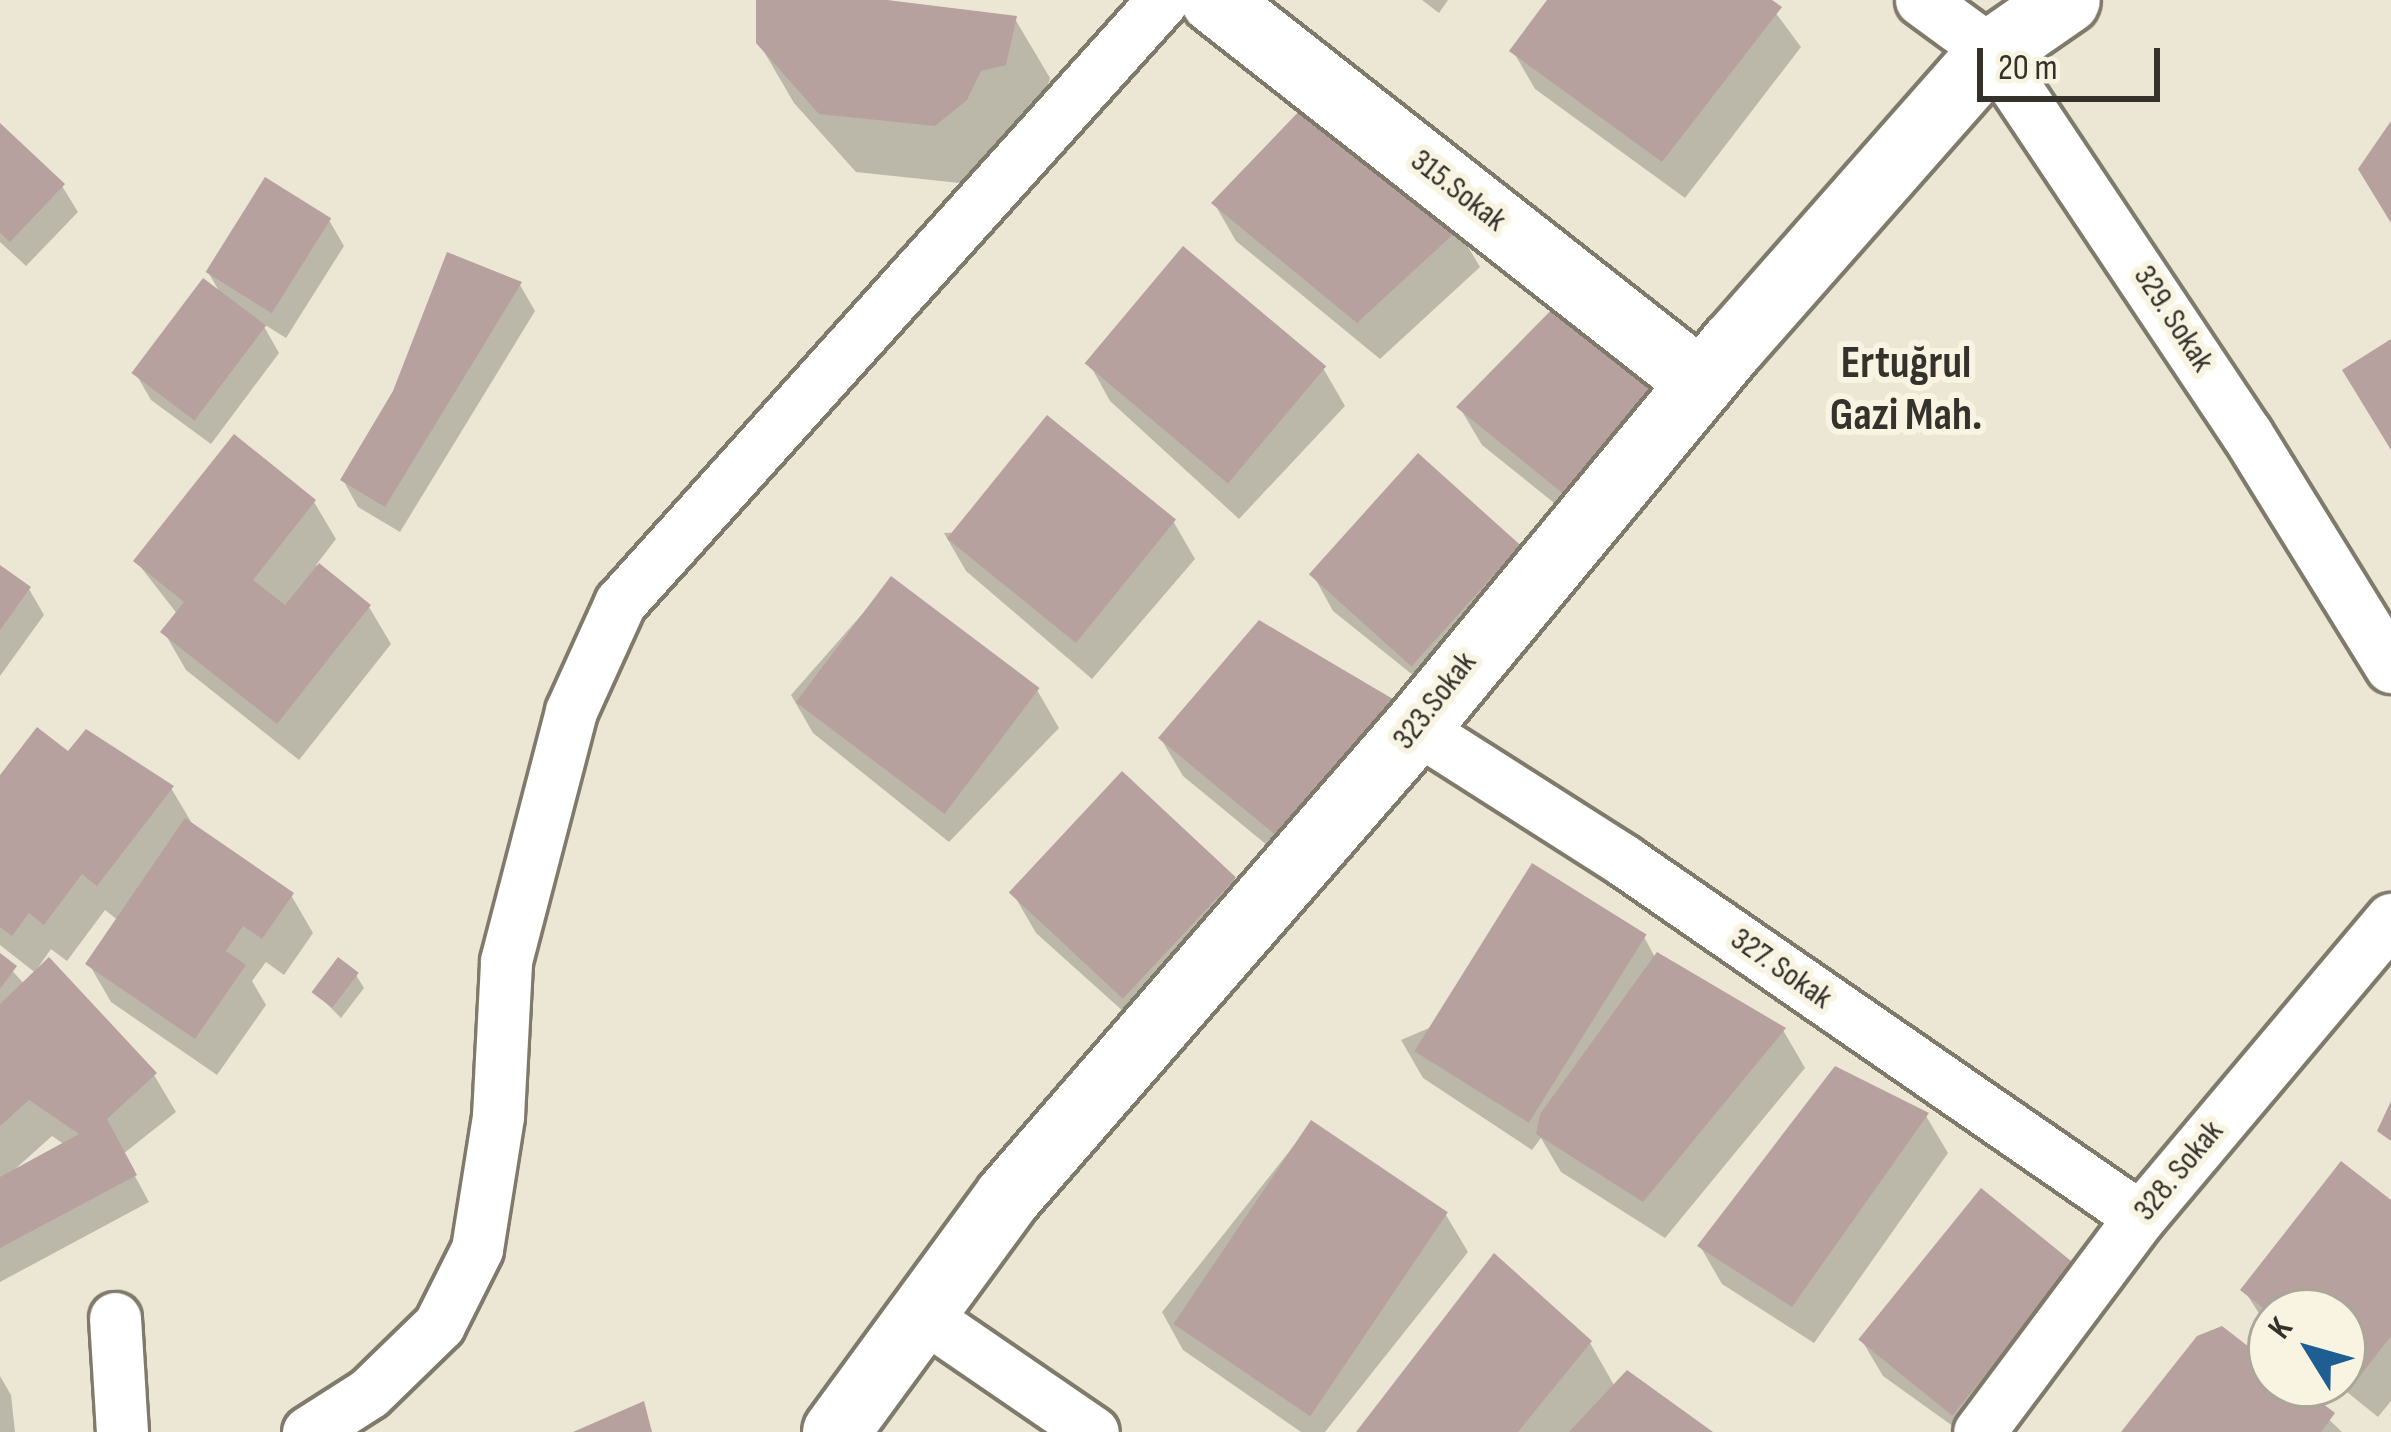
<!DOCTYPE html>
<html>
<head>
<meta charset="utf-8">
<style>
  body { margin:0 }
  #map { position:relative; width:2391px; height:1432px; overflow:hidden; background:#ece6d4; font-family:"Sofia Sans Condensed",sans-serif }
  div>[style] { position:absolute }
  .shadow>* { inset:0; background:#0003 }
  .building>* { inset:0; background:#b6a19f; transform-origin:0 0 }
  .roads { filter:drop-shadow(3px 0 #7f7a6a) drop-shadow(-3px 0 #7f7a6a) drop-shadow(0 3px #7f7a6a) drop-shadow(0 -3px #7f7a6a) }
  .street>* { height:51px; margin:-25.5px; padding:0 25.5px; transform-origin:25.5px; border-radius:25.5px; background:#fff }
  .secondary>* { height:66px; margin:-33px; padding:0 33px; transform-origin:33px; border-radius:33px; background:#fff }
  span { translate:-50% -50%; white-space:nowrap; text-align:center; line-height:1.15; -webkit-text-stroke:12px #f9f4e2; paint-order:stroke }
  .street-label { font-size:33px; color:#34322b }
  .district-label { font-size:45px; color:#34322b; font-weight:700 }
  .north { position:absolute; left:2247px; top:1288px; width:120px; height:120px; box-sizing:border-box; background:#f9f4e2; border:3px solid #aaa699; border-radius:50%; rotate:307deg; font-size:33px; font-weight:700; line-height:48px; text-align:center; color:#34322b }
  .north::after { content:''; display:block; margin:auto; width:42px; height:54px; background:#1e5e93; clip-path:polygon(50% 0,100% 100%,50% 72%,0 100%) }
  .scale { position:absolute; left:1977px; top:48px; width:183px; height:54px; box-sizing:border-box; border:6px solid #34322b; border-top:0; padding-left:15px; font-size:36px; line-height:42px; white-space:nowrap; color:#34322b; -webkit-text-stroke:9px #f9f4e2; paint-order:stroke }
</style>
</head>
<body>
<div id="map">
  <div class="shadow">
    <i style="clip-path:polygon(759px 0,862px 0,1015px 19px,1050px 78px,1039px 124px,969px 184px,856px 172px,794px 103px,759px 43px)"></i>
    <i style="clip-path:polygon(1422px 0,1448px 0,1439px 13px)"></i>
    <i style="clip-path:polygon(1550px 0,1766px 0,1801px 47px,1685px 198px,1535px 89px,1513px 51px)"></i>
    <i style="clip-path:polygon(0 127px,62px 186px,78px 212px,26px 266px,0 242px)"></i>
    <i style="clip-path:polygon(1214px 203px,1458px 230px,1480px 267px,1380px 359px,1236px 241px)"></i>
    <i style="clip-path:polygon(329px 220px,344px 246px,286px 338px,262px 323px,279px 353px,211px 444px,151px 400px,136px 374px,222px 296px,208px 272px)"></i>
    <i style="clip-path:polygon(520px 285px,535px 311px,400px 532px,358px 507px,343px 480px)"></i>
    <i style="clip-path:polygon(1568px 297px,1594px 535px,1482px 445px,1460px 408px)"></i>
    <i style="clip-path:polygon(1089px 363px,1323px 368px,1345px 406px,1239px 519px,1110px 401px)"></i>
    <i style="clip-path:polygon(314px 502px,336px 539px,316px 565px,369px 607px,391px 644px,299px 760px,186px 670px,164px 632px,178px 615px,136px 561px)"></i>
    <i style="clip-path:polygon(1173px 521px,1195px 559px,1092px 679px,966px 571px,944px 533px)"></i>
    <i style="clip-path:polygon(1518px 548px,1540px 586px,1444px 700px,1333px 611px,1312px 573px)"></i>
    <i style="clip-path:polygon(0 571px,29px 589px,44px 615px,0 676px)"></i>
    <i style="clip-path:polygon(892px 580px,1037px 690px,1059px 728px,949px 842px,813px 733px,791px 695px)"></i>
    <i style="clip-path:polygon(1259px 624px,1301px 873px,1183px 776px,1161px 739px)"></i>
    <i style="clip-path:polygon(evenodd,68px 755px,171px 788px,193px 825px,291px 895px,313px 933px,284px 975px,266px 962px,252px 981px,266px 1005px,217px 1075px,111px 1002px,89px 964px,119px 921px,105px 910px,67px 961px,51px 949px,37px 969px,154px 1075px,176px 1112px,123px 1154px,149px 1202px,0 1282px,0 957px,25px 985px,37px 974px,0 945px,0 780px,68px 755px,52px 1136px,65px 1145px,14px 1170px,52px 1136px)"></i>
    <i style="clip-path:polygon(1234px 879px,1255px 917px,1144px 1030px,1036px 933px,1014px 895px)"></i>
    <i style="clip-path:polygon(1644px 937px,1656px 959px,1783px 1030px,1805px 1068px,1665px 1238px,1561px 1172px,1541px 1138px,1532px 1150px,1423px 1078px,1401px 1040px)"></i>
    <i style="clip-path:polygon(356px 975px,364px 988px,341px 1018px,315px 992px)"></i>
    <i style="clip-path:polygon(1926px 1116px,1948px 1153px,1814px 1343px,1722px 1284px,1700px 1246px)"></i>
    <i style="clip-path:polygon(1311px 1124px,1446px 1215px,1468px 1252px,1325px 1432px,1301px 1432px,1183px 1350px,1162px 1312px)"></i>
    <i style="clip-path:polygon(2391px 1204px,2391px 1401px,2378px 1417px,2337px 1384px,2343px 1384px,2343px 1312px,2271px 1312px,2271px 1332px,2244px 1290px)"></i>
    <i style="clip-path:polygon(2073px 1266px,1961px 1432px,1883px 1376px,1861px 1339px)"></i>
    <i style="clip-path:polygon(1590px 1343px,1614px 1385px,1708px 1432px,1360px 1432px)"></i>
    <i style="clip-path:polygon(2271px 1368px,2271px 1384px,2292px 1384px,2342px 1432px,2126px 1432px)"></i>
    <i style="clip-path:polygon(0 1376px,11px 1395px,15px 1432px,0 1432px)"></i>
  </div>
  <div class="building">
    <i style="clip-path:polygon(756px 0,887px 0,1017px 16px,1006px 65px,981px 71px,967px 100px,935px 126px,819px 114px,756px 43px)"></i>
    <i style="clip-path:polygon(1547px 0,1772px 0,1782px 7px,1662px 162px,1509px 51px)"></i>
    <i style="clip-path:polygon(1307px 103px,1460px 228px,1357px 323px,1211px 203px)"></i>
    <i style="clip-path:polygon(2391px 121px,2391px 223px,2358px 169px)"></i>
    <i style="clip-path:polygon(0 123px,65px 184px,10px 242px,0 233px)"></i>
    <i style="left:265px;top:177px;width:78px;height:112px;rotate:32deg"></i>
    <i style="left:1183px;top:246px;width:187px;height:153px;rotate:40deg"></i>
    <i style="clip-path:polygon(447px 252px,522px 282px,385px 507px,340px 480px,393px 391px)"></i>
    <i style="left:203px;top:278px;width:79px;height:119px;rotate:37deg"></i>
    <i style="clip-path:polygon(1568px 293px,1682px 379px,1571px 500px,1456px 407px)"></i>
    <i style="clip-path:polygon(2391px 339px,2391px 450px,2342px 370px)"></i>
    <i style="left:1047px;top:415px;width:166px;height:159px;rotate:39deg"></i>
    <i style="clip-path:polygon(234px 434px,316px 500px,253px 580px,285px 605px,319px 563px,371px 605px,277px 724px,160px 632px,184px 602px,133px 561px)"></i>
    <i style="left:1418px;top:453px;width:138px;height:163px;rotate:42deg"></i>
    <i style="clip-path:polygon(0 565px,31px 587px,0 630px)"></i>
    <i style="left:891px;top:576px;width:186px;height:158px;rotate:37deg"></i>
    <i style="clip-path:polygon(1259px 620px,1398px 702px,1278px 837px,1158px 738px)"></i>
    <i style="clip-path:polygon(37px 727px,68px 751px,86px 729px,174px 786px,97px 886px,82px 874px,44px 925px,29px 913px,12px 936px,0 927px,0 775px)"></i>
    <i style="left:1122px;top:771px;width:156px;height:166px;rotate:43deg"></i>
    <i style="clip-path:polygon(185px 818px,294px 893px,262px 939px,243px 926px,226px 951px,246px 965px,195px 1039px,85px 964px)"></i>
    <i style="left:1532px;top:863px;width:135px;height:222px;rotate:32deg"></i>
    <i style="clip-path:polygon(1657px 952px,1786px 1028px,1643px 1202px,1536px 1134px,1540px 1114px)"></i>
    <i style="clip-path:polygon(0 953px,17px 966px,0 989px)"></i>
    <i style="clip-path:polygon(49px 957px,157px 1073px,107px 1119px,137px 1175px,0 1248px,0 1177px,79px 1134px,29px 1100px,0 1126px,0 1004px)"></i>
    <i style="left:338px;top:957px;width:26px;height:44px;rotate:37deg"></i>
    <i style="clip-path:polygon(1835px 1066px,1929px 1113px,1792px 1307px,1697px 1246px)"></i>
    <i style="clip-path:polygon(2391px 1101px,2391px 1141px,2377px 1131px)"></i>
    <i style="left:1311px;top:1120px;width:165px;height:246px;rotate:34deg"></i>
    <i style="clip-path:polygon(2341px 1161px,2391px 1200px,2391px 1336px,2356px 1381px,2343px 1371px,2343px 1312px,2268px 1312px,2240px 1290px)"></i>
    <i style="left:1981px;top:1188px;width:121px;height:195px;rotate:39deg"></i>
    <i style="clip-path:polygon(1494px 1253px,1592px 1341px,1518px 1432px,1356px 1432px)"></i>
    <i style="clip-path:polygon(2222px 1326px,2271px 1364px,2271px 1384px,2297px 1384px,2335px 1413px,2321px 1432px,2121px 1432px,2197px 1336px)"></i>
    <i style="clip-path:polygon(1627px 1370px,1713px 1432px,1569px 1432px)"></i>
    <i style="clip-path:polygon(644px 1401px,652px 1432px,573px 1432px)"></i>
  </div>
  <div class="roads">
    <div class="street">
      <i style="left:1921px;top:0;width:88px;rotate:36.2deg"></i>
      <i style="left:1992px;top:52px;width:459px;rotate:56.3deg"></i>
      <i style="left:2247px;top:434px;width:274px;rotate:58.3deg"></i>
      <i style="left:1416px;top:728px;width:246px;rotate:32.5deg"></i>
      <i style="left:1623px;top:860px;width:628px;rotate:34.63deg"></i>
      <i style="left:922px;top:1315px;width:207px;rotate:34.4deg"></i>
      <i style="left:115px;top:1318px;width:114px;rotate:86.5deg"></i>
      <i style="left:308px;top:1432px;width:72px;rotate:-32.6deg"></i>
      <i style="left:369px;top:1393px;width:98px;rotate:-44.2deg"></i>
      <i style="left:439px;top:1325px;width:85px;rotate:-63.4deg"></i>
      <i style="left:477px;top:1249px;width:135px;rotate:-81deg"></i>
      <i style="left:498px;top:1116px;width:155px;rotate:-87deg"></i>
      <i style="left:506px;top:961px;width:258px;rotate:-75.4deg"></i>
      <i style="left:571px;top:711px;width:119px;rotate:-65.6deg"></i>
      <i style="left:620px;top:603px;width:811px;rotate:-48deg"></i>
      <i style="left:1979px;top:1432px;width:269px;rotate:-53.2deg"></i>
      <i style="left:2140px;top:1217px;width:390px;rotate:-49.9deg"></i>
    </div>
    <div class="secondary">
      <i style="left:1214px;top:0;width:620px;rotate:38.18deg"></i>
      <i style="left:836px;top:1432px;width:291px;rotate:-53.8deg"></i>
      <i style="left:1008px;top:1197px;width:622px;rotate:-48.98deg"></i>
      <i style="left:1416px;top:728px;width:500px;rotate:-50.4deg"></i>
      <i style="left:1735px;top:343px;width:388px;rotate:-48.6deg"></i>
      <i style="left:1992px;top:52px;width:91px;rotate:-34.7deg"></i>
    </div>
  </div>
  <div class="street-label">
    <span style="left:1458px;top:191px;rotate:38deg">315.Sokak</span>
    <span style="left:2173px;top:319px;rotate:57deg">329. Sokak</span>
    <span style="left:1435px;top:701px;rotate:-52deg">323.Sokak</span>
    <span style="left:1781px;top:969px;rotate:35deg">327. Sokak</span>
    <span style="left:2179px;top:1171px;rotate:-50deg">328. Sokak</span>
  </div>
  <div class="district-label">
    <span style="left:1906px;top:390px">Ertuğrul<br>Gazi Mah.</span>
  </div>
  <div class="north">K</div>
  <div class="scale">20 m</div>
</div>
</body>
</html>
